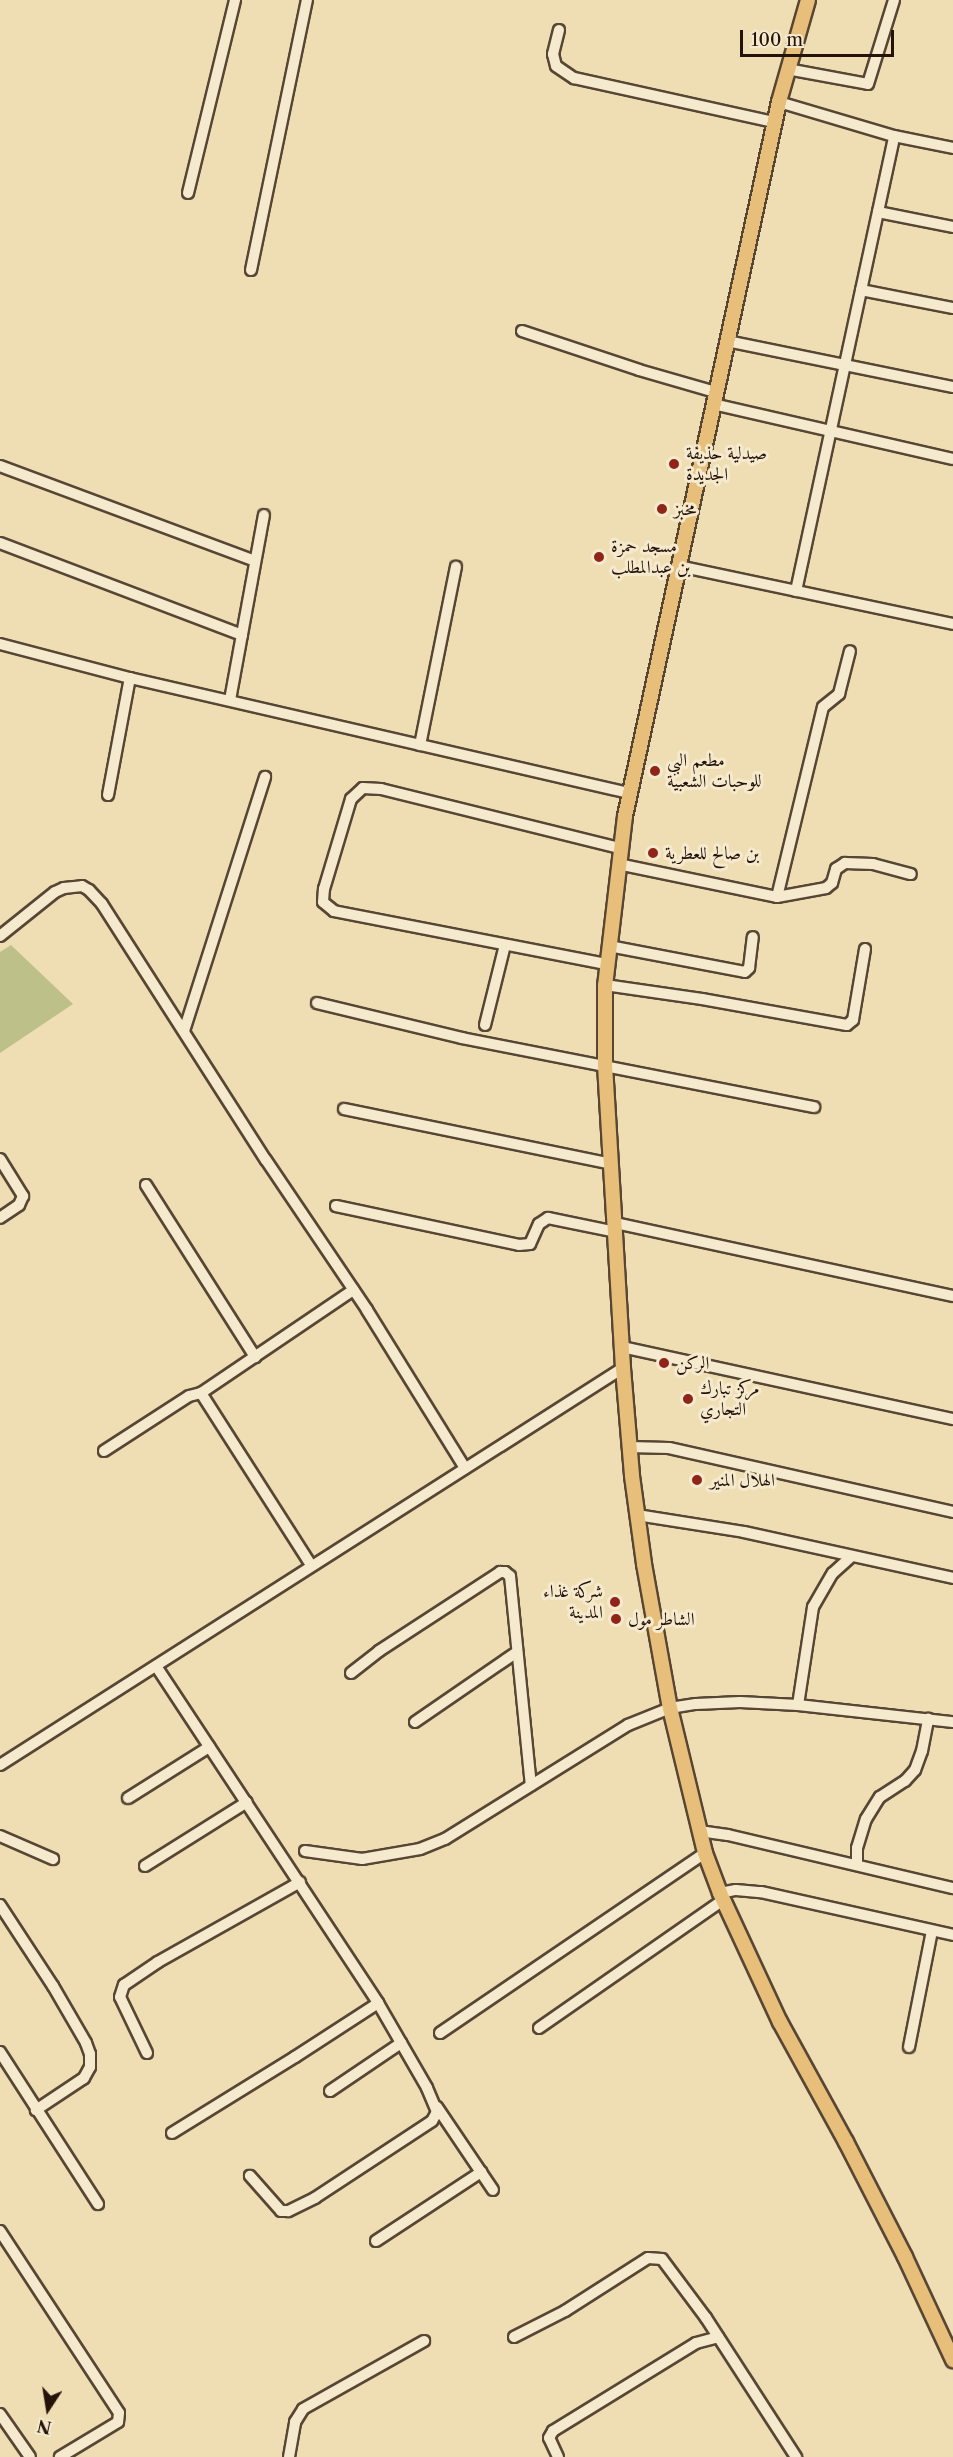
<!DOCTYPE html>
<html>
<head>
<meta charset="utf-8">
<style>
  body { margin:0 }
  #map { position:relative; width:953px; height:2457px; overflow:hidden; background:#efdeb3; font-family:"Libre Caslon Text",Amiri,serif }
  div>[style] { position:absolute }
  .green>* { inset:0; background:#bec089 }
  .roads { filter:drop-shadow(2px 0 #584634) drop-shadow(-2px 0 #584634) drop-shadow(0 2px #584634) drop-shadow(0 -2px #584634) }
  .minor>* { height:10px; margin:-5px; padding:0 5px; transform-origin:5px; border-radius:5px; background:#f5eace }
  .major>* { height:14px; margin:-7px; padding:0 7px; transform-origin:7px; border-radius:7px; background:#e8bf7a }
  .dots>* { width:16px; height:16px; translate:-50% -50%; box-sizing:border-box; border:3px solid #f5eace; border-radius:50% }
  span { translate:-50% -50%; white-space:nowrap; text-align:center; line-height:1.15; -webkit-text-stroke:6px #f5eace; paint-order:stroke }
  .poi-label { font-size:18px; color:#251309 }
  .left { translate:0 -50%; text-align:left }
  .right { translate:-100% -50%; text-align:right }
  .north { position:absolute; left:18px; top:2379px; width:60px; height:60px; -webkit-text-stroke:4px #f5eace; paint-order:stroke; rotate:192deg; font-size:16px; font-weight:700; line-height:24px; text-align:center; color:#251309 }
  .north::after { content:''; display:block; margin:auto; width:21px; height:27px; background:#251309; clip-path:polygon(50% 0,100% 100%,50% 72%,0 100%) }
  .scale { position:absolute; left:740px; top:30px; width:154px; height:27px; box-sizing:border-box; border:3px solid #251309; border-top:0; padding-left:8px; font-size:18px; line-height:21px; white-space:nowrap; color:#251309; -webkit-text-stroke:4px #f5eace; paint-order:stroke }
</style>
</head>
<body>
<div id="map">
  <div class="green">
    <i style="clip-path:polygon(11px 945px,73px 1004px,0 1053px,0 952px)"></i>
  </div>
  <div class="roads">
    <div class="minor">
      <i style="left:559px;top:30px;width:25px;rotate:104deg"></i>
      <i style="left:553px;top:54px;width:12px;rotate:76deg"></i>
      <i style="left:556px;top:66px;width:22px;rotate:34deg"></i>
      <i style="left:574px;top:78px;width:205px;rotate:12.4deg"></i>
      <i style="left:787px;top:69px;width:82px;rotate:10.5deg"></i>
      <i style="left:868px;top:84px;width:88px;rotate:-72.8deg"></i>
      <i style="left:779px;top:102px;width:120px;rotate:16.5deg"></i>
      <i style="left:894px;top:136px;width:60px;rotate:11.5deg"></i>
      <i style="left:188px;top:193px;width:199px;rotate:-76.3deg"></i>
      <i style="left:878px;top:212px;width:76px;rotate:11.3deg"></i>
      <i style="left:251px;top:270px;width:276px;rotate:-78.3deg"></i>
      <i style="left:861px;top:290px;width:94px;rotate:11.1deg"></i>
      <i style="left:522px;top:331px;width:123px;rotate:18.4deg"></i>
      <i style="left:639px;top:370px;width:79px;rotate:16.1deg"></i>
      <i style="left:727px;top:341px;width:231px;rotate:11.5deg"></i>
      <i style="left:713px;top:404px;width:246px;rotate:12.9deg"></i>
      <i style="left:0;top:466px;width:272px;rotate:20.4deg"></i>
      <i style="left:0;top:543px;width:259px;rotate:20.8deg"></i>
      <i style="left:678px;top:566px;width:281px;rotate:11.9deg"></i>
      <i style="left:796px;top:591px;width:465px;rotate:-77.8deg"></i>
      <i style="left:0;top:644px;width:134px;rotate:14.7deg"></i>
      <i style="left:130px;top:678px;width:512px;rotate:12.98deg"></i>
      <i style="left:230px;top:700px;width:188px;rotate:-79.6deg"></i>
      <i style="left:420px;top:745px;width:182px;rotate:-78.6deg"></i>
      <i style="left:108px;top:795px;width:119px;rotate:-79.4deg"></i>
      <i style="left:618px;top:864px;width:162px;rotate:11.7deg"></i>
      <i style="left:777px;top:897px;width:50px;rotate:-10.4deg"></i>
      <i style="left:826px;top:888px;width:8px;rotate:-40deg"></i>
      <i style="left:832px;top:883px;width:15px;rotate:-74deg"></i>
      <i style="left:836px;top:869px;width:11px;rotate:-34deg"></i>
      <i style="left:845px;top:863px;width:28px;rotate:2deg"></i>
      <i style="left:873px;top:864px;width:39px;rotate:15deg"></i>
      <i style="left:777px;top:897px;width:195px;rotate:-76.4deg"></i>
      <i style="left:823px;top:707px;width:21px;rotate:-39deg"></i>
      <i style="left:839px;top:694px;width:44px;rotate:-75.7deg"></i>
      <i style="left:0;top:936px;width:70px;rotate:-38.7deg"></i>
      <i style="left:55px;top:892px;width:10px;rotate:-24deg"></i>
      <i style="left:64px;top:888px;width:18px;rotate:-6deg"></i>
      <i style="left:82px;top:886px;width:8px;rotate:30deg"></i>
      <i style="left:89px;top:890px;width:19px;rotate:47deg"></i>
      <i style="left:102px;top:904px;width:304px;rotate:57.4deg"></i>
      <i style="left:266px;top:1160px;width:181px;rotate:56deg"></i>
      <i style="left:367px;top:1310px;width:186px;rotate:58.2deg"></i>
      <i style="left:609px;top:946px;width:138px;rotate:10.8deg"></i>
      <i style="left:745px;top:972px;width:6px;rotate:-45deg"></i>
      <i style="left:749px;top:968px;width:31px;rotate:-83deg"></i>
      <i style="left:606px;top:964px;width:277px;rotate:-169deg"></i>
      <i style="left:334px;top:911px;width:14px;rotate:-141deg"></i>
      <i style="left:323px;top:902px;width:13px;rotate:-86deg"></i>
      <i style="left:324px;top:889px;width:94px;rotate:-73.3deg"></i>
      <i style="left:351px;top:799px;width:16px;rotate:-43deg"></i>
      <i style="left:363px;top:788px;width:18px;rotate:3deg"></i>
      <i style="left:381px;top:789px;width:246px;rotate:13.9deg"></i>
      <i style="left:605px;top:985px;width:98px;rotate:8.2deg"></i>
      <i style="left:702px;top:999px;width:147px;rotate:10.2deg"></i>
      <i style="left:847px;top:1025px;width:8px;rotate:-40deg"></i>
      <i style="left:853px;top:1020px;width:72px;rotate:-80.4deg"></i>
      <i style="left:317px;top:1003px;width:149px;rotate:13.6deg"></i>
      <i style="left:462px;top:1038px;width:359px;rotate:11.1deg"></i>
      <i style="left:485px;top:1025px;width:82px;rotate:-76deg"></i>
      <i style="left:184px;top:1031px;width:267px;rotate:-72.3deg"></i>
      <i style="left:344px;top:1109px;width:273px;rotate:11.6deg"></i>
      <i style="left:0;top:1159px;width:44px;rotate:58.1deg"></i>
      <i style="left:23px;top:1196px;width:10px;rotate:114deg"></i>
      <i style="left:19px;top:1205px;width:23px;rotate:146deg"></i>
      <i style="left:146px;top:1185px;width:204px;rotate:57.6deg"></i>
      <i style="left:336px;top:1206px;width:187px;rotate:12deg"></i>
      <i style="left:519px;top:1245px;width:11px;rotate:-5deg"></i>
      <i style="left:530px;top:1244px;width:22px;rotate:-66deg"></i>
      <i style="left:539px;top:1224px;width:11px;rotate:-34deg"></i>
      <i style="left:548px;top:1218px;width:69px;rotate:11.6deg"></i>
      <i style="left:615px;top:1223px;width:346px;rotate:12.2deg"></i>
      <i style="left:622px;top:1347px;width:339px;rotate:12.3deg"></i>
      <i style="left:201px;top:1393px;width:204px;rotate:57.4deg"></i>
      <i style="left:629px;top:1447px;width:40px;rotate:1.4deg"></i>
      <i style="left:669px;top:1448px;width:291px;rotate:12.7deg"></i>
      <i style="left:104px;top:1451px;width:101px;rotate:-32.9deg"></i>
      <i style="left:189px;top:1396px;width:12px;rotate:-14deg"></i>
      <i style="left:201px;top:1393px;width:184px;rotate:-34.1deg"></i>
      <i style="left:637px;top:1515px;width:108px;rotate:9deg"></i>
      <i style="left:744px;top:1532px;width:214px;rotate:12.4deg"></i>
      <i style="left:156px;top:1666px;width:404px;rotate:56.6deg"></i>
      <i style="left:378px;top:2003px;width:98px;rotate:60deg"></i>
      <i style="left:427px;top:2088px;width:26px;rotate:67deg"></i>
      <i style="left:437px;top:2112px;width:10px;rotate:119deg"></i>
      <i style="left:432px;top:2121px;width:140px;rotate:146.7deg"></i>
      <i style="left:315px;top:2198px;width:30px;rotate:154deg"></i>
      <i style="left:288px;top:2211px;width:7px;rotate:180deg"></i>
      <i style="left:281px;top:2211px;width:47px;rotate:-131.5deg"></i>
      <i style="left:351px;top:1673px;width:36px;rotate:-38deg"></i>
      <i style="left:379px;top:1651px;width:145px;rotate:-33.1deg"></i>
      <i style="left:500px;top:1572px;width:5px"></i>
      <i style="left:505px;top:1572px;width:6px;rotate:39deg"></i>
      <i style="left:510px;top:1576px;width:210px;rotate:84.3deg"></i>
      <i style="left:798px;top:1705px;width:99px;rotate:-81.3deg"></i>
      <i style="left:813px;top:1607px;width:39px;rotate:-60deg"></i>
      <i style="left:833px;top:1573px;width:25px;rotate:-42deg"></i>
      <i style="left:415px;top:1722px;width:124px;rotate:-34.5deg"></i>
      <i style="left:0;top:1765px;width:739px;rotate:-32.51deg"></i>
      <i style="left:128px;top:1798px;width:96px;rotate:-32.2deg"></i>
      <i style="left:699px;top:1831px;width:29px;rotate:8deg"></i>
      <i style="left:728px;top:1835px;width:231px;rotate:13.3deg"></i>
      <i style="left:0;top:1836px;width:58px;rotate:23.5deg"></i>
      <i style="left:305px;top:1851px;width:58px;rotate:8deg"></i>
      <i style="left:362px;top:1859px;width:59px;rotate:-9.8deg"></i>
      <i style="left:420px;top:1849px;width:27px;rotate:-22deg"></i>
      <i style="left:445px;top:1839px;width:216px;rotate:-31.9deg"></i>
      <i style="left:628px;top:1725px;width:45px;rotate:-22deg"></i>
      <i style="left:670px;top:1708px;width:26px;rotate:-9deg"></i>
      <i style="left:696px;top:1704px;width:44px;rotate:-2.6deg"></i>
      <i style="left:740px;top:1702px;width:58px;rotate:3deg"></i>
      <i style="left:798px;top:1705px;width:156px;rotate:6.3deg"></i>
      <i style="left:857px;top:1865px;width:17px;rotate:-90deg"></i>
      <i style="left:857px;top:1848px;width:30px;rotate:-73deg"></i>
      <i style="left:866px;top:1819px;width:26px;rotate:-58deg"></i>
      <i style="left:880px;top:1797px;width:30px;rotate:-33deg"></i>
      <i style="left:905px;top:1781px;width:15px;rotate:-48deg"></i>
      <i style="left:915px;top:1770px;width:20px;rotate:-70deg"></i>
      <i style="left:922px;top:1751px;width:33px;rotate:-79deg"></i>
      <i style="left:145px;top:1866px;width:120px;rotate:-32.1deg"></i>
      <i style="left:720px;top:1893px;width:16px;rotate:-11deg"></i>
      <i style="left:736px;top:1890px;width:25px;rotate:5deg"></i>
      <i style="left:761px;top:1892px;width:197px;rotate:12.6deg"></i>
      <i style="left:0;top:1905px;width:97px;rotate:56.8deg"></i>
      <i style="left:53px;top:1986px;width:66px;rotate:59.9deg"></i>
      <i style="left:86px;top:2043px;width:12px;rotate:70deg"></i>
      <i style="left:90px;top:2054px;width:13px;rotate:90deg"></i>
      <i style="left:90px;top:2067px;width:13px;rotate:119deg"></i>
      <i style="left:84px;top:2078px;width:58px;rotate:146.3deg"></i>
      <i style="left:539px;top:2028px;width:224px;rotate:-34.8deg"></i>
      <i style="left:440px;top:2033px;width:320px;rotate:-34.2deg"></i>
      <i style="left:909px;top:2047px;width:118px;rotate:-78.8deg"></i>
      <i style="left:0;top:2052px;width:181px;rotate:57.2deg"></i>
      <i style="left:147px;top:2053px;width:62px;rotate:-115.7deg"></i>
      <i style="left:120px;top:1997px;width:13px;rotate:-72deg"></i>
      <i style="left:124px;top:1985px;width:41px;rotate:-34.1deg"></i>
      <i style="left:158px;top:1962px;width:163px;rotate:-29.4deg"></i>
      <i style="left:330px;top:2091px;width:86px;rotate:-34.1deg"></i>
      <i style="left:437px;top:2107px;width:100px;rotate:56deg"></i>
      <i style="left:172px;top:2133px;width:145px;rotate:-31.7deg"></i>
      <i style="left:295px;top:2057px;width:99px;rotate:-33deg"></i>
      <i style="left:0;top:2231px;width:217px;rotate:56.8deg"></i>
      <i style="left:119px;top:2413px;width:9px;rotate:96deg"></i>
      <i style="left:118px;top:2422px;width:68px;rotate:148.9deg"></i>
      <i style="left:376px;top:2241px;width:126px;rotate:-33.3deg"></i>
      <i style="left:514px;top:2337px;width:57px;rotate:-27deg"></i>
      <i style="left:565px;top:2311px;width:98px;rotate:-32.6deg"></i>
      <i style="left:648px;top:2258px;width:14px;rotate:4deg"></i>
      <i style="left:662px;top:2259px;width:74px;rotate:53.3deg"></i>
      <i style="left:706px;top:2318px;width:166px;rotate:57.1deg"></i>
      <i style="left:0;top:2414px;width:52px;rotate:55.1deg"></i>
      <i style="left:289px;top:2457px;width:36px;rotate:-80deg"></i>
      <i style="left:295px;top:2422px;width:15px;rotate:-58deg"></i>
      <i style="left:303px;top:2409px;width:139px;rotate:-29.3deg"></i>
      <i style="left:558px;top:2457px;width:21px;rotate:-115deg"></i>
      <i style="left:549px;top:2438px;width:8px;rotate:-60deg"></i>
      <i style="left:553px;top:2431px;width:168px;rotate:-31.6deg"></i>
      <i style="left:696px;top:2343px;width:23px;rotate:-15deg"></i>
    </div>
    <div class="major">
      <i style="left:808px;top:0;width:106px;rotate:105.9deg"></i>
      <i style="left:779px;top:102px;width:730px;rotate:102.17deg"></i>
      <i style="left:625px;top:816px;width:170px;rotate:96.7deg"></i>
      <i style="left:605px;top:985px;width:80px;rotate:90deg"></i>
      <i style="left:605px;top:1065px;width:304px;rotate:86.6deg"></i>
      <i style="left:623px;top:1368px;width:108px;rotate:85.2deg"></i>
      <i style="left:632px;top:1476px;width:89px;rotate:82.2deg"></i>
      <i style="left:644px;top:1564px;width:146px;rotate:79.8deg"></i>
      <i style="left:670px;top:1708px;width:149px;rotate:76.4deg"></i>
      <i style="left:705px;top:1853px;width:43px;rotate:69.4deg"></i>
      <i style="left:720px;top:1893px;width:142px;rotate:65.1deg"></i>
      <i style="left:780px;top:2022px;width:137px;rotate:61.2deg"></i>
      <i style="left:846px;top:2142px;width:129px;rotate:62.8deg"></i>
      <i style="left:905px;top:2257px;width:114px;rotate:65deg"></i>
    </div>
  </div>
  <div class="dots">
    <i style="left:674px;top:464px;background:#8f2418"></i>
    <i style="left:662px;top:509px;background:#8f2418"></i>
    <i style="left:599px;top:557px;background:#8f2418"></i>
    <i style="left:655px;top:771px;background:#8f2418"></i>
    <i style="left:653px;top:853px;background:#8f2418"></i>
    <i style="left:664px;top:1363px;background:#8f2418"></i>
    <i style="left:688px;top:1399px;background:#8f2418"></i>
    <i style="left:697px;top:1480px;background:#8f2418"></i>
    <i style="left:615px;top:1602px;background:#8f2418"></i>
    <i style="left:616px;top:1619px;background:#8f2418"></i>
  </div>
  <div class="poi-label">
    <span class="left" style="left:686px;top:464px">صيدلية حذيفة<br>الجديدة</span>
    <span class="left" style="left:674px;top:509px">مخبز</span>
    <span class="left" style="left:611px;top:557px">مسجد حمزة<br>بن عبدالمطلب</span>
    <span class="left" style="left:667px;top:771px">مطعم البي<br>للوحبات الشعبية</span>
    <span class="left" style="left:665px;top:853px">بن صالح للعطرية</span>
    <span class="left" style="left:676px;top:1363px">الركن</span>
    <span class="left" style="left:700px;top:1399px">مركز تبارك<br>التجاري</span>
    <span class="left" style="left:710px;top:1480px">الهلال المنير</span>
    <span class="right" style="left:603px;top:1602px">شركة غذاء<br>المدينة</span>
    <span class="left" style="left:628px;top:1619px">الشاطر مول</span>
  </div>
  <div class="north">N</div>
  <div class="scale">100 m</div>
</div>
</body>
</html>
